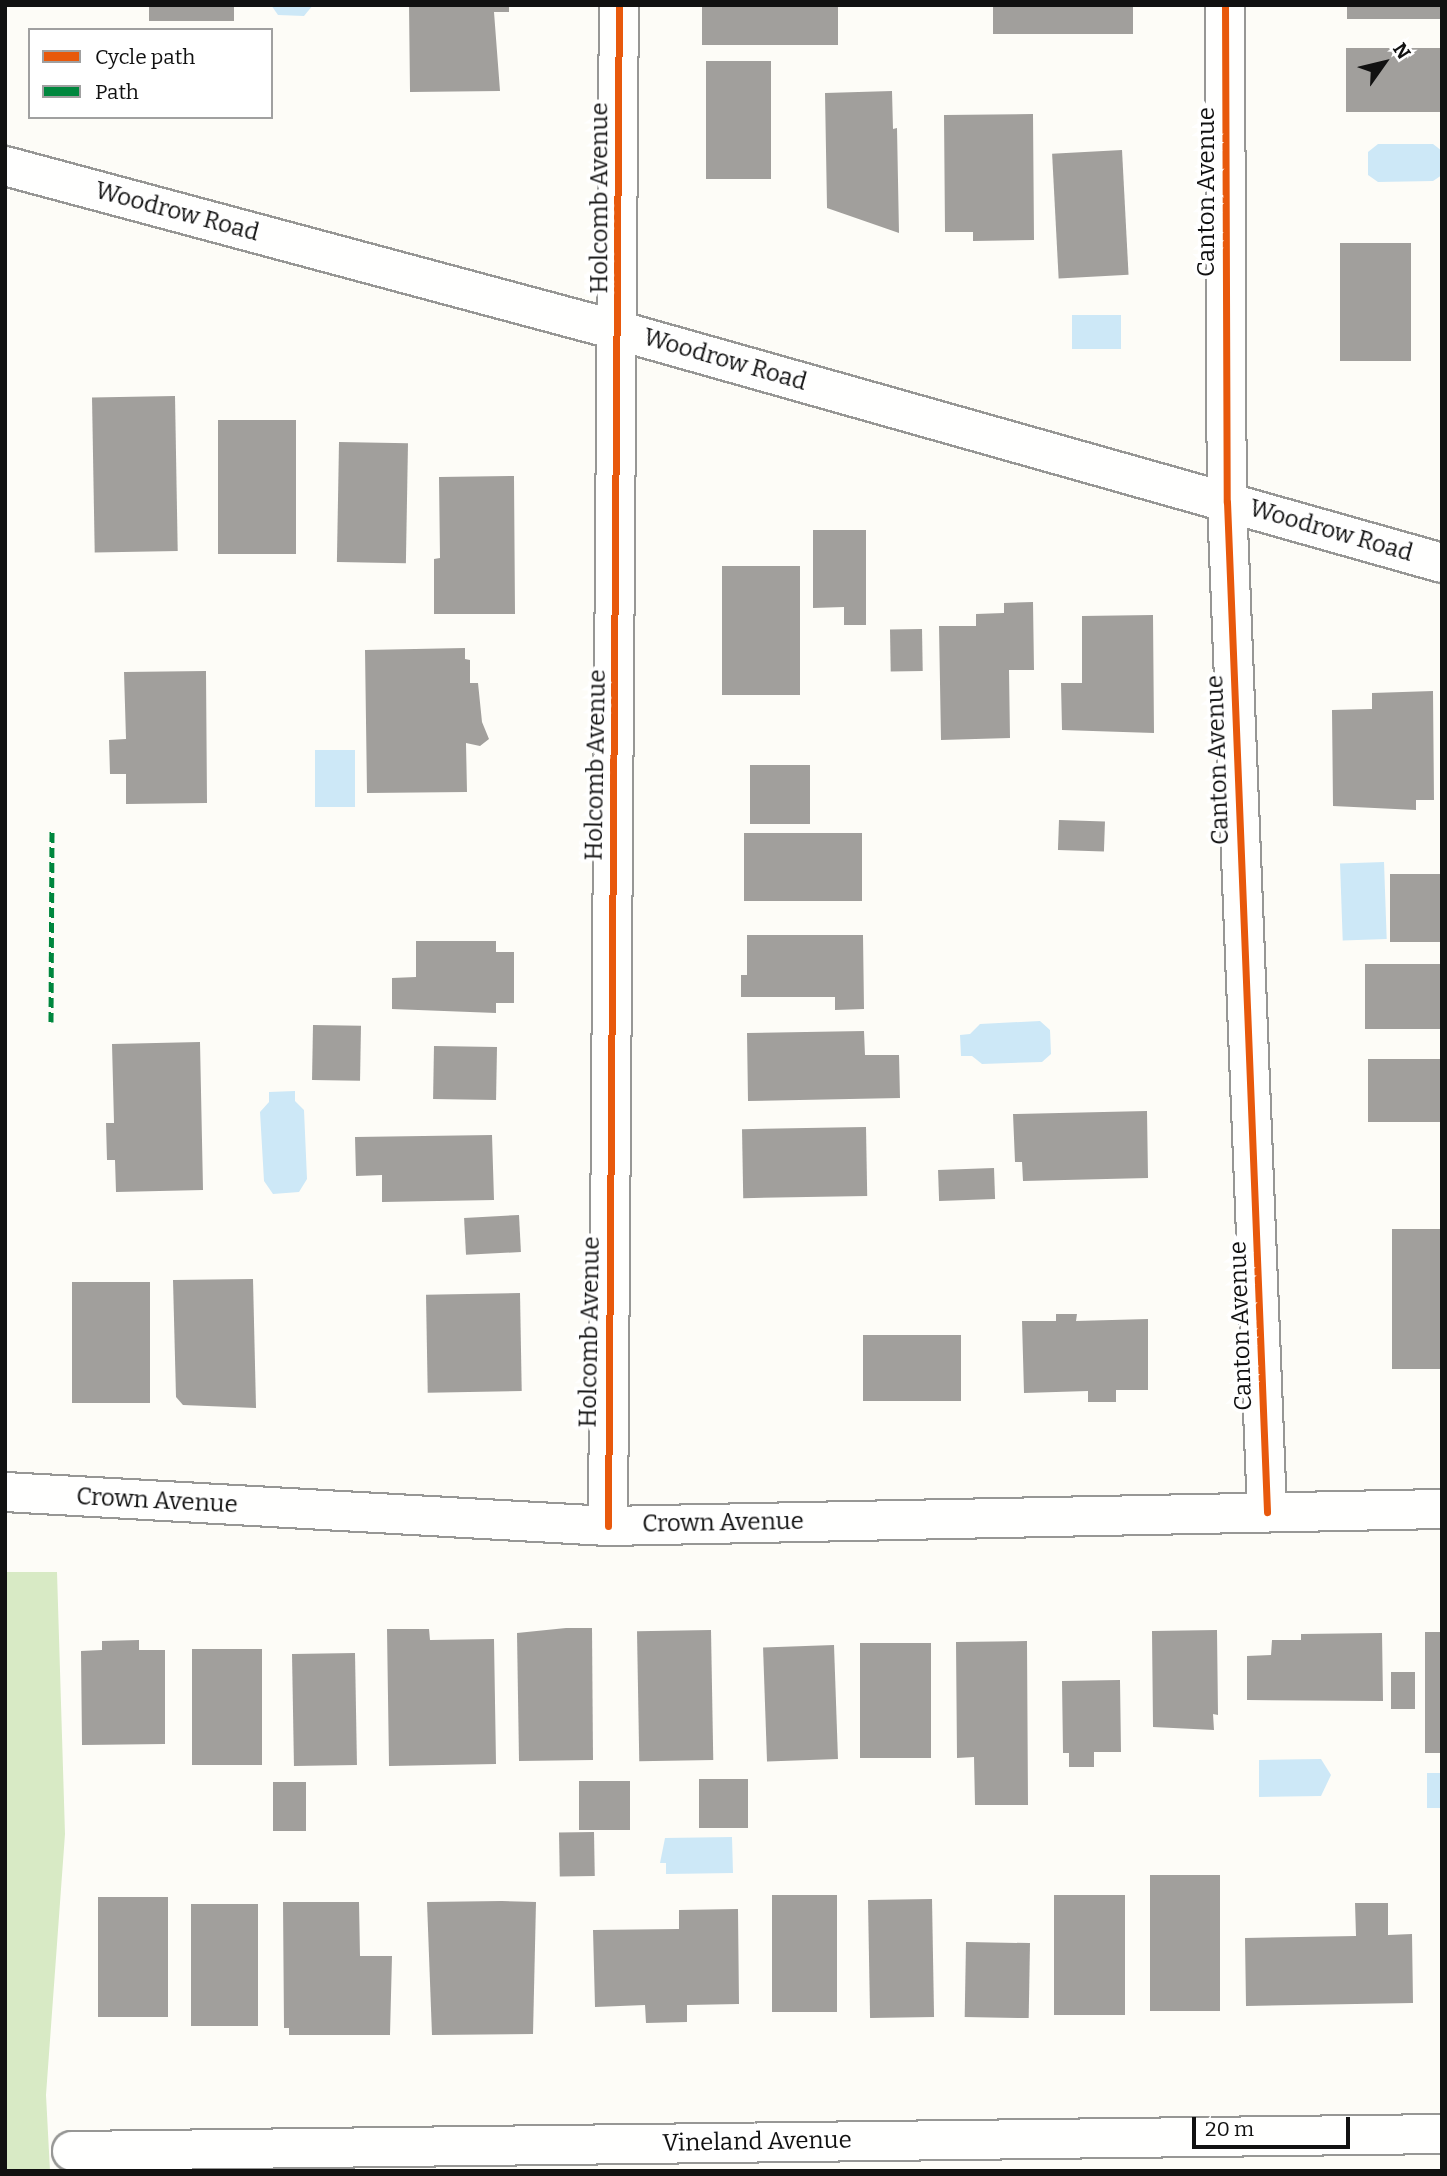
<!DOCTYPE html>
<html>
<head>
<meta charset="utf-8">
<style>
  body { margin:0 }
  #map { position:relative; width:1447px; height:2176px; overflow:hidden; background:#fdfcf7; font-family:Bitter,serif }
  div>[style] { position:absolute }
  .forest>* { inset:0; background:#d8eac5 }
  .water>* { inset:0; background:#cde8f7; transform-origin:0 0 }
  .building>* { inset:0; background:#a19f9c; transform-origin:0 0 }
  .roads { filter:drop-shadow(2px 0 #979795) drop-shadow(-2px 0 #979795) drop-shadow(0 2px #979795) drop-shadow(0 -2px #979795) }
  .minor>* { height:38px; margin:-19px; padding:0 19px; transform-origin:19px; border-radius:19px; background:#fffffe }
  .tertiary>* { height:38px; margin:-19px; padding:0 19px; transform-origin:19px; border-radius:19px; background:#fffffe }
  .quiet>* { height:5px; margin-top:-2.5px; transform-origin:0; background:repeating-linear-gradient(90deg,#00873e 0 10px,transparent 0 15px) }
  .cycleway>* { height:7px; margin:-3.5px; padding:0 3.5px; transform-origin:3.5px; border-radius:3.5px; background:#e8590c }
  span { translate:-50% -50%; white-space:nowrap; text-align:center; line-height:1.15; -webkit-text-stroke:7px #fff; paint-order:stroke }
  .street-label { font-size:24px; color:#111 }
  .frame { position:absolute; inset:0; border:7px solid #111; pointer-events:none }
  .legend { position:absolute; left:28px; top:28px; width:245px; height:91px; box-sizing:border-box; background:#fff; border:2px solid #a0a0a0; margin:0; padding:9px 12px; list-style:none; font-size:21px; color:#111 }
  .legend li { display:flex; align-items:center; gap:14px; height:35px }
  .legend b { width:35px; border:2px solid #a0a0a0 }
  .north { position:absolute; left:1349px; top:28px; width:70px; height:70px; -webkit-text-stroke:5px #fff; paint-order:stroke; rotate:56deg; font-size:19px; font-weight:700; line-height:28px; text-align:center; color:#111 }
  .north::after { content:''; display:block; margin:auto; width:24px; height:32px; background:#111; clip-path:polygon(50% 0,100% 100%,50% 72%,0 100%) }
  .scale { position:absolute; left:1192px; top:2117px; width:158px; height:32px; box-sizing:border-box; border:4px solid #111; border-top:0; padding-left:9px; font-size:21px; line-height:24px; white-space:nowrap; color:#111; -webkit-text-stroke:5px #fff; paint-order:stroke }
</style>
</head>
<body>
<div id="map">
  <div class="forest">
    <i style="clip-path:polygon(5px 1572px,57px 1572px,65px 1834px,46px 2095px,50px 2171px,5px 2171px)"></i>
  </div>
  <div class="water">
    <i style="clip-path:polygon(271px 5px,313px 5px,304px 16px,278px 15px)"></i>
    <i style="clip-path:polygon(1378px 144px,1433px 144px,1442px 151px,1442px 175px,1433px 181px,1378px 182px,1368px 175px,1368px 152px)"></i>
    <i style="left:1072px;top:315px;width:49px;height:34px"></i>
    <i style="left:315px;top:750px;width:40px;height:57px"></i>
    <i style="left:1384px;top:862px;width:77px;height:44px;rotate:88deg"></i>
    <i style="clip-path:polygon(1040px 1021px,1050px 1030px,1051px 1054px,1042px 1062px,982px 1064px,972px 1056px,961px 1056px,960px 1035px,970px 1034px,980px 1024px)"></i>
    <i style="clip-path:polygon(295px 1091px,295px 1101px,304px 1110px,307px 1179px,299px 1192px,273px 1194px,264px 1181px,260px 1112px,269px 1102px,269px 1092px)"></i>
    <i style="clip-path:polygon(1321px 1759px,1331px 1775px,1321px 1796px,1259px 1797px,1259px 1760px)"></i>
    <i style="left:1427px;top:1773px;width:15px;height:35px"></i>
    <i style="clip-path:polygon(732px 1837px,733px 1873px,666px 1874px,666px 1863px,660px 1863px,665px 1838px)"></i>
  </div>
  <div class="building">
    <i style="left:149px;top:5px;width:85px;height:16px"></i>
    <i style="clip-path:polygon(409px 5px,509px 5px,509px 12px,494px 12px,500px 91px,410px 92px)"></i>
    <i style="left:702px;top:5px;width:136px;height:40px"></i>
    <i style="left:993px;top:5px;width:140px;height:29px"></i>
    <i style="left:1347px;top:5px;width:95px;height:14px"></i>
    <i style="left:1442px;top:48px;width:64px;height:96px;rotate:90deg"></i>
    <i style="left:771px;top:61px;width:118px;height:65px;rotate:90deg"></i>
    <i style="clip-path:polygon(892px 91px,893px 129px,897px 128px,899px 233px,827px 208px,825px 93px)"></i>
    <i style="clip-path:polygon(1033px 114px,1034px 240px,973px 241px,973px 232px,945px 232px,944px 115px)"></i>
    <i style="left:1122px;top:150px;width:125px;height:70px;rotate:87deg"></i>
    <i style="left:1340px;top:243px;width:71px;height:118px"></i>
    <i style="left:175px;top:396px;width:155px;height:83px;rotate:89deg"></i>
    <i style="left:218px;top:420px;width:78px;height:134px"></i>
    <i style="left:339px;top:442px;width:69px;height:120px;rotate:1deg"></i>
    <i style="clip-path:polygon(514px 476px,515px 614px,434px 614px,434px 559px,440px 558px,439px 477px)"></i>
    <i style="clip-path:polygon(813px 530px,866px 530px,866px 625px,844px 625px,844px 607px,813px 608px)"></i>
    <i style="left:800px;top:566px;width:129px;height:78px;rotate:90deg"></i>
    <i style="clip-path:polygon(1033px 602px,1034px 670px,1009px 670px,1010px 738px,941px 740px,939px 626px,976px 626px,976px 614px,1004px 613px,1004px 603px)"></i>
    <i style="clip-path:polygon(1153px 615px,1154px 733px,1062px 730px,1061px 683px,1082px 683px,1082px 616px)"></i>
    <i style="left:922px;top:629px;width:42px;height:32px;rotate:89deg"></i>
    <i style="clip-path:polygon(465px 648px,465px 659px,470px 660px,470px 683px,478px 683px,482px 722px,489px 739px,480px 746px,466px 743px,467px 792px,367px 793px,365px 650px)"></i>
    <i style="clip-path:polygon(206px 671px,207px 803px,126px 804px,126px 774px,110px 774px,109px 740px,126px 739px,124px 672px)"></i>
    <i style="clip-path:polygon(1433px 691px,1434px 800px,1416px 800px,1416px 810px,1333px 806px,1332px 710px,1372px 709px,1372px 693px)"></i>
    <i style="left:810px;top:765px;width:59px;height:60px;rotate:90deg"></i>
    <i style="left:1059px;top:820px;width:46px;height:30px;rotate:2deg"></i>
    <i style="left:862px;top:833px;width:68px;height:118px;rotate:90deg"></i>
    <i style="left:1390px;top:874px;width:52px;height:68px"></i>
    <i style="clip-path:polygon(747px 935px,863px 935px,864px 1009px,835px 1010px,835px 997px,741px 997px,741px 975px,747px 975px)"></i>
    <i style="clip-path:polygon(416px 941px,496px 941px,496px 952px,514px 952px,514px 1003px,496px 1003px,496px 1013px,392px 1009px,392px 978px,416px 977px)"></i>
    <i style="left:1442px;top:964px;width:65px;height:77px;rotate:90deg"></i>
    <i style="left:313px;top:1025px;width:48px;height:55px;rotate:1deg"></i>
    <i style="clip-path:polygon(864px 1031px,865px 1055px,899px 1055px,900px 1098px,748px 1101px,747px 1033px)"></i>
    <i style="clip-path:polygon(200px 1042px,203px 1190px,116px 1192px,115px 1160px,107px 1160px,106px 1123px,114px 1123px,112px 1044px)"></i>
    <i style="left:434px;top:1046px;width:63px;height:53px;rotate:1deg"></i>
    <i style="left:1442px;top:1059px;width:63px;height:74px;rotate:90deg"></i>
    <i style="clip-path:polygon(1147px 1111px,1148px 1178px,1023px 1181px,1022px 1162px,1015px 1162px,1013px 1114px)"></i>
    <i style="left:866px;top:1127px;width:69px;height:124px;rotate:89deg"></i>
    <i style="clip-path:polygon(492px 1135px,494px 1200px,382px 1202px,382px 1175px,356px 1176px,355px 1137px)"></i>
    <i style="left:994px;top:1168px;width:31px;height:56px;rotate:88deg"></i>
    <i style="left:519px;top:1215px;width:37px;height:55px;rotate:87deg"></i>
    <i style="left:1442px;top:1229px;width:140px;height:50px;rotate:90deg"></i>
    <i style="clip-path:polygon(253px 1279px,256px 1408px,183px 1405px,176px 1397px,173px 1280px)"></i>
    <i style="left:72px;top:1282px;width:78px;height:121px"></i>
    <i style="left:520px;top:1293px;width:98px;height:94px;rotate:89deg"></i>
    <i style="clip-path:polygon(1056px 1314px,1077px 1314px,1076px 1321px,1148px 1319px,1148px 1390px,1116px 1390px,1116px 1402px,1088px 1402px,1088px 1391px,1024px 1393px,1022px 1321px,1056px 1321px)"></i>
    <i style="left:863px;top:1335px;width:98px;height:66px"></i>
    <i style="clip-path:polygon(566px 1628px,592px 1628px,593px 1760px,519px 1761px,517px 1633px)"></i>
    <i style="clip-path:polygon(387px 1629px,429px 1629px,430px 1640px,494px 1639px,496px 1764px,389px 1766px)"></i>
    <i style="left:711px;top:1630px;width:130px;height:74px;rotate:89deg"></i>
    <i style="clip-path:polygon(1217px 1630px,1218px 1715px,1213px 1714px,1214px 1730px,1153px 1727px,1152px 1631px)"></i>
    <i style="left:1425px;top:1632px;width:17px;height:121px"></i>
    <i style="clip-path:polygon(1382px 1633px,1383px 1701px,1247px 1700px,1247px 1656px,1271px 1655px,1272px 1640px,1301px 1640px,1301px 1634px)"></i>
    <i style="clip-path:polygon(139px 1640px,139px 1650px,165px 1650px,165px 1744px,82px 1745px,81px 1651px,102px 1650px,102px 1641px)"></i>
    <i style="clip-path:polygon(1027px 1641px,1028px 1805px,975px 1805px,974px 1757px,957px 1758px,956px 1642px)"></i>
    <i style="left:931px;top:1643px;width:115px;height:71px;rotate:90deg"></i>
    <i style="left:834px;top:1645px;width:114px;height:71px;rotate:88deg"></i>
    <i style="left:262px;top:1649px;width:116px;height:70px;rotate:90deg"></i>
    <i style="left:355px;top:1653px;width:112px;height:63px;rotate:89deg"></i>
    <i style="left:1391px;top:1672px;width:24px;height:37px"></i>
    <i style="clip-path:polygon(1120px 1680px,1121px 1752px,1094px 1752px,1094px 1767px,1069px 1767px,1069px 1753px,1063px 1753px,1062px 1681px)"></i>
    <i style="left:699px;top:1779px;width:49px;height:49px"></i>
    <i style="left:630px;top:1781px;width:49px;height:51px;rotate:90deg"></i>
    <i style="left:273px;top:1782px;width:33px;height:49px"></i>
    <i style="left:594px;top:1832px;width:44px;height:35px;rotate:89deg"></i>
    <i style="left:1220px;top:1875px;width:136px;height:70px;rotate:90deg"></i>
    <i style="left:837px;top:1895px;width:117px;height:65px;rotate:90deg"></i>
    <i style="left:1054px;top:1895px;width:71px;height:120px"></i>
    <i style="left:168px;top:1897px;width:120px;height:70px;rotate:90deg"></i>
    <i style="left:932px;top:1899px;width:118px;height:64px;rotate:89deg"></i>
    <i style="clip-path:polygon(502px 1901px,536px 1902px,533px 2034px,432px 2035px,427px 1902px)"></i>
    <i style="clip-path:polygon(283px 1902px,359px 1902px,360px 1956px,392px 1956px,390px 2035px,289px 2035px,289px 2028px,284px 2028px)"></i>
    <i style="clip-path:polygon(1355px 1903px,1388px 1903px,1388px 1935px,1412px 1934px,1413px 2003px,1246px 2006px,1245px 1938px,1356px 1936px)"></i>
    <i style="left:258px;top:1904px;width:122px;height:67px;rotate:90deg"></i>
    <i style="clip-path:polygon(738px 1909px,739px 2004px,687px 2005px,687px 2022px,646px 2023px,645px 2005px,595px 2007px,593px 1930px,679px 1929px,679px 1910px)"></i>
    <i style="left:966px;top:1942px;width:64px;height:75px;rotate:1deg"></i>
  </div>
  <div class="roads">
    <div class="minor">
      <i style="left:1225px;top:5px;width:497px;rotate:89.8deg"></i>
      <i style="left:1227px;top:502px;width:1011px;rotate:87.73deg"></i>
      <i style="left:5px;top:1492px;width:604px;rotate:3.23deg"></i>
      <i style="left:608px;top:1526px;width:834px;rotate:-1.17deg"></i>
      <i style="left:608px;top:1526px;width:1521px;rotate:-89.59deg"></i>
      <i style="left:72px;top:2151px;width:1370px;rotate:-0.71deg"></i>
    </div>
    <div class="tertiary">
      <i style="left:5px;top:166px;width:637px;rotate:15.02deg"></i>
      <i style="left:620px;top:331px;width:854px;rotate:15.76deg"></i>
    </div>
  </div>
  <div class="quiet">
    <i style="left:51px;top:1022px;width:192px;rotate:-89.7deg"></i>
  </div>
  <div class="cycleway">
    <i style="left:1225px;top:5px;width:497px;rotate:89.8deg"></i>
    <i style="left:1227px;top:502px;width:1011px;rotate:87.73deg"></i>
    <i style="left:608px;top:1526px;width:1521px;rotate:-89.59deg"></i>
  </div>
  <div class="street-label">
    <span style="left:1207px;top:192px;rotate:-90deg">Canton Avenue</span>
    <span style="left:600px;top:198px;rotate:-90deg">Holcomb Avenue</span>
    <span style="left:177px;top:212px;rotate:15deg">Woodrow Road</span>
    <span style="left:725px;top:360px;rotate:16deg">Woodrow Road</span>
    <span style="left:1331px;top:531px;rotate:16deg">Woodrow Road</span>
    <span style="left:1218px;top:760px;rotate:-92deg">Canton Avenue</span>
    <span style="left:596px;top:765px;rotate:-89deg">Holcomb Avenue</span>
    <span style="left:1241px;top:1326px;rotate:-92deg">Canton Avenue</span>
    <span style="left:590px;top:1332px;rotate:-89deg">Holcomb Avenue</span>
    <span style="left:157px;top:1501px;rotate:3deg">Crown Avenue</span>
    <span style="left:723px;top:1523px;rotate:-1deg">Crown Avenue</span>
    <span style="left:757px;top:2142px;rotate:-1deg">Vineland Avenue</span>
  </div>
  <div class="frame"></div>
  <ul class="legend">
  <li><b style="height:9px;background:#e8590c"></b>Cycle path</li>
  <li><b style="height:9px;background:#00873e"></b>Path</li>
  </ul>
  <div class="north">N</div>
  <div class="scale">20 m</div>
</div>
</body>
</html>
